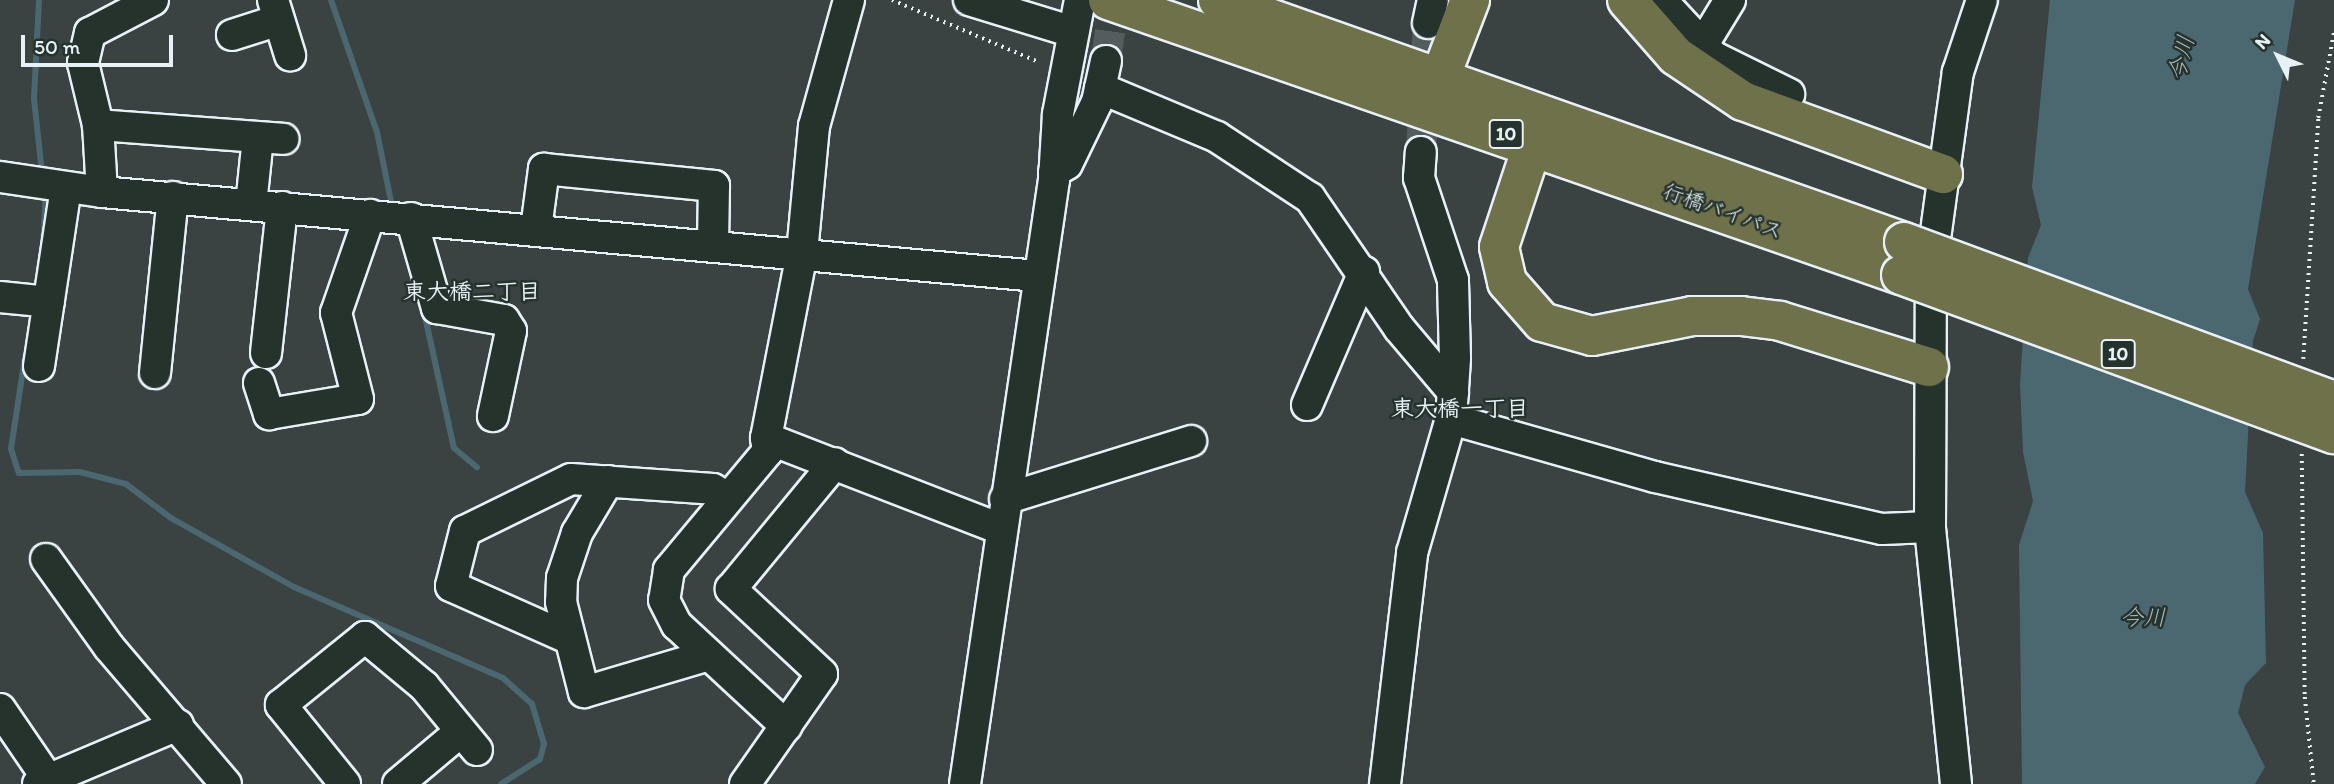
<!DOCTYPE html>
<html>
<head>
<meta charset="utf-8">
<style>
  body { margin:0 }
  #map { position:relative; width:2334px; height:784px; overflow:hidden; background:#3a4242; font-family:Itim,"Klee One",sans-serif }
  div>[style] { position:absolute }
  .water>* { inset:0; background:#4b6871 }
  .stream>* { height:6px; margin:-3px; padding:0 3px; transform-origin:3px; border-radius:3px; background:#4b6871 }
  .minor-tunnel>* { height:30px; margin-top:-15px; transform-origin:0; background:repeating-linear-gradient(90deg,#545c5d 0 30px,transparent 0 45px) }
  .path>* { height:3.5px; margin-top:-1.75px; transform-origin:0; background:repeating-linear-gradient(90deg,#e8f1f8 0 2px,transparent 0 7px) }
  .roads { filter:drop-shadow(2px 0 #e8f1f8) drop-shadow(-2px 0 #e8f1f8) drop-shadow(0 2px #e8f1f8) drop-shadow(0 -2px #e8f1f8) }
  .minor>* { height:30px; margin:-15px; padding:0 15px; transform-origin:15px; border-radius:15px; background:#26332d }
  .highway>* { height:38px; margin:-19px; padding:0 19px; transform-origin:19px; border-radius:19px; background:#6f714a }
  .bridges { filter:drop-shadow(2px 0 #e8f1f8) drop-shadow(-2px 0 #e8f1f8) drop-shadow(0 2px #e8f1f8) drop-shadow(0 -2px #e8f1f8) }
  .highway-bridge>* { height:38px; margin:-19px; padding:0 19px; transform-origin:19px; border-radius:19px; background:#6f714a }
  span { translate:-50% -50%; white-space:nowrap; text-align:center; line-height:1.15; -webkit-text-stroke:5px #26332d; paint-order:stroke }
  .shield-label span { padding:2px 5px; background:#26332d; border:2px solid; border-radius:5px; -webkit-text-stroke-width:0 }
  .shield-label { font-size:19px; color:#e8f1f8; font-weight:700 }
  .street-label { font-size:21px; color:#e8f1f8 }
  .water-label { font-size:23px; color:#a9bac2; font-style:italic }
  .neighbourhood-label { font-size:23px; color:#e8f1f8; font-weight:700 }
  .north { position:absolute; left:2243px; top:21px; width:70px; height:70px; -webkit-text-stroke:5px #26332d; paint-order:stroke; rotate:313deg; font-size:19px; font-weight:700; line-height:28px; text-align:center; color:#e8f1f8 }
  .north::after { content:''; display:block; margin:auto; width:24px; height:32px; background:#e8f1f8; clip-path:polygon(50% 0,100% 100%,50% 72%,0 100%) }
  .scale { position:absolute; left:21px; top:35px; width:152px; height:32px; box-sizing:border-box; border:4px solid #e8f1f8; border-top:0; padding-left:9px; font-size:21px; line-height:24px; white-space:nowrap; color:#e8f1f8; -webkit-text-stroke:5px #26332d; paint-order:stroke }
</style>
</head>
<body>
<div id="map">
  <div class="water">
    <i style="clip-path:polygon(2050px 0,2295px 0,2248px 289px,2260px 319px,2253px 341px,2245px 492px,2263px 533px,2266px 663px,2245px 685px,2238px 713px,2265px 767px,2255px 784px,2022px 784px,2019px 545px,2033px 501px,2023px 452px,2020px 384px,2028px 258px,2041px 225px,2032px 187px)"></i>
  </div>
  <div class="stream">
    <i style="left:39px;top:0;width:99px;rotate:92.9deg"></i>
    <i style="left:34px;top:99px;width:74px;rotate:83.8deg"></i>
    <i style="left:331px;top:0;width:140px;rotate:70.8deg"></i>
    <i style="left:377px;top:132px;width:81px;rotate:78.6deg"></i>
    <i style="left:43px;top:246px;width:55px;rotate:-86.9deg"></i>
    <i style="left:424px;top:312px;width:139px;rotate:77.6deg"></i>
    <i style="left:454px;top:448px;width:30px;rotate:40deg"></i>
    <i style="left:25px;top:357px;width:93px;rotate:98.7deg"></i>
    <i style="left:11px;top:449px;width:25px;rotate:72deg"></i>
    <i style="left:19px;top:473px;width:61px;rotate:-0.9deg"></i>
    <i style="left:80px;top:472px;width:48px;rotate:14.6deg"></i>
    <i style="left:126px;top:484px;width:56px;rotate:37.1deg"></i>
    <i style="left:171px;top:518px;width:141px;rotate:29.3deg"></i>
    <i style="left:294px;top:587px;width:228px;rotate:23.5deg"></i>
    <i style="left:503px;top:678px;width:39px;rotate:42deg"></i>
    <i style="left:532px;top:704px;width:42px;rotate:73.3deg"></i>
    <i style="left:544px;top:744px;width:16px;rotate:105deg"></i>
    <i style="left:540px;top:759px;width:46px;rotate:147.3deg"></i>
  </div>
  <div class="minor-tunnel">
    <i style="left:1106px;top:61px;width:62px;rotate:-82.5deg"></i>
    <i style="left:1421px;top:152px;width:129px;rotate:-86.9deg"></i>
  </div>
  <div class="path">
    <i style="left:892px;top:0;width:160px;rotate:22.9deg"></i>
    <i style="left:2303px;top:359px;width:241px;rotate:-86.4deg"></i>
    <i style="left:2318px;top:118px;width:88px;rotate:-79.6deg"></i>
    <i style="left:2302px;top:454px;width:243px;rotate:89.3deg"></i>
    <i style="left:2305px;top:697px;width:87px;rotate:84.1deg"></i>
  </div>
  <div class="roads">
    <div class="minor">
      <i style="left:273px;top:0;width:58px;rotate:72.8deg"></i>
      <i style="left:849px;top:0;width:131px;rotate:105.5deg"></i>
      <i style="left:814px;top:126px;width:128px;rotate:95.4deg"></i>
      <i style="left:802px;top:253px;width:188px;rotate:101deg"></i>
      <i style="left:766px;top:438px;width:252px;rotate:21.2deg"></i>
      <i style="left:969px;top:0;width:109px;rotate:17.1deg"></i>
      <i style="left:1661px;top:0;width:78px;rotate:47.1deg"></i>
      <i style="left:1714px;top:57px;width:84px;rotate:26.3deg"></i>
      <i style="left:1428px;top:23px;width:24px;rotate:-78deg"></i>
      <i style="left:232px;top:35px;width:49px;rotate:-17.7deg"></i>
      <i style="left:1702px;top:46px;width:54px;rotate:-58.7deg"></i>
      <i style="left:1100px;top:88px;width:127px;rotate:22.7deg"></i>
      <i style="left:1217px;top:137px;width:111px;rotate:33.3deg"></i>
      <i style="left:1310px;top:198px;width:158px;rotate:55.6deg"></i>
      <i style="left:1399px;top:328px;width:84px;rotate:49.8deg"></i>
      <i style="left:98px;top:125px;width:186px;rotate:4.3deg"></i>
      <i style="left:1054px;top:172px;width:15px;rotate:-32deg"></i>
      <i style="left:1067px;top:164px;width:69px;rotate:-64.2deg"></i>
      <i style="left:1097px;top:102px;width:42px;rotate:-77.6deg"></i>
      <i style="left:0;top:177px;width:103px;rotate:8.4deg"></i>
      <i style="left:102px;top:192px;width:939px;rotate:5.13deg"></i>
      <i style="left:102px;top:192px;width:67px;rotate:-93.4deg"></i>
      <i style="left:98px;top:125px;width:64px;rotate:-103.6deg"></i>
      <i style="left:83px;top:63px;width:31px;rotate:-77deg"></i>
      <i style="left:90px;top:33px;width:71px;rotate:-27.6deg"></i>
      <i style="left:251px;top:205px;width:68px;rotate:-84.1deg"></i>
      <i style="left:411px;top:218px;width:94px;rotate:73.9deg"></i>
      <i style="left:437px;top:308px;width:68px;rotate:10.2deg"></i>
      <i style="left:504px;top:320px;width:13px;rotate:58deg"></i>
      <i style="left:511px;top:331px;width:87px;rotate:102deg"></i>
      <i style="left:536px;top:229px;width:61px;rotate:-82.4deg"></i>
      <i style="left:544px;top:169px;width:171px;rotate:5.7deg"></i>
      <i style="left:714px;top:186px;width:59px;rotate:91deg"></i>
      <i style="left:0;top:297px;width:49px;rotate:5.8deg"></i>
      <i style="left:266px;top:353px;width:147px;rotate:-83.7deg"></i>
      <i style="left:39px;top:366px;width:180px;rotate:-81.4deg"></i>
      <i style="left:155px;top:373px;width:177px;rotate:-84.2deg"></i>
      <i style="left:259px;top:383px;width:33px;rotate:72deg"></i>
      <i style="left:269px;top:414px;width:90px;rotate:-9.6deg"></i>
      <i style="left:358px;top:399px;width:89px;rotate:-104.3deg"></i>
      <i style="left:336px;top:313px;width:104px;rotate:-70.9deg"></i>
      <i style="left:1307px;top:405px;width:145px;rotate:-66.8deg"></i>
      <i style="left:1451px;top:419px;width:212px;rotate:15.9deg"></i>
      <i style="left:1655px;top:477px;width:233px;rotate:12.9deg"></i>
      <i style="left:1882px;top:529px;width:48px;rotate:-2.4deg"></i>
      <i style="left:766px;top:438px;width:13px;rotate:81deg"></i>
      <i style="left:768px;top:451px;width:155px;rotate:129.8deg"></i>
      <i style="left:669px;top:570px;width:30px;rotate:99deg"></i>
      <i style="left:664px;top:600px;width:28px;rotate:63deg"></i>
      <i style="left:677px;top:625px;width:149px;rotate:42.8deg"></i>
      <i style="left:608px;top:481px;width:61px;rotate:120.8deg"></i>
      <i style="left:577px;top:533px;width:47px;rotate:108.4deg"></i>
      <i style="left:562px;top:578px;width:24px;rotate:92deg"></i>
      <i style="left:561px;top:602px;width:93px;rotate:75.7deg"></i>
      <i style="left:584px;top:692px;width:130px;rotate:-16.5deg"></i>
      <i style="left:1005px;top:499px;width:195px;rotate:-17.3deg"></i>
      <i style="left:46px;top:559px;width:108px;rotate:54.4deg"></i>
      <i style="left:109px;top:647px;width:180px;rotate:49.5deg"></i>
      <i style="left:568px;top:638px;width:128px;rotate:-156deg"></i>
      <i style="left:451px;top:586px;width:57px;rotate:-75.7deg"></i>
      <i style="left:465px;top:531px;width:118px;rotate:-26.1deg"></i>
      <i style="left:571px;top:479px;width:142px;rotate:4deg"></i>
      <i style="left:713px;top:489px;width:17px;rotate:31deg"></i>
      <i style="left:0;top:709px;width:83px;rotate:55.7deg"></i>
      <i style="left:38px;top:784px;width:152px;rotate:-22.9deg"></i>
      <i style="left:345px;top:784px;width:102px;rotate:-129deg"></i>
      <i style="left:281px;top:705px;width:108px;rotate:-39deg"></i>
      <i style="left:365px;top:637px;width:77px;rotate:39.7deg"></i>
      <i style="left:424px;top:686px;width:83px;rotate:50.4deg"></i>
      <i style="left:398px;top:784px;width:81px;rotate:-40deg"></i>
      <i style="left:745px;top:784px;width:134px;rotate:-55deg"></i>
      <i style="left:822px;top:674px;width:125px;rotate:-137deg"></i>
      <i style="left:731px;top:589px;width:163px;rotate:-50.5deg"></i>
      <i style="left:965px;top:784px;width:611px;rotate:-81.62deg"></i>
      <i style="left:1054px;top:180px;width:66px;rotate:-86.5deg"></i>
      <i style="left:1058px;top:114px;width:116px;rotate:-79.1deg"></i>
      <i style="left:1385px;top:784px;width:233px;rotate:-83.3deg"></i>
      <i style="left:1412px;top:553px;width:140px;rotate:-73.8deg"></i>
      <i style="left:1451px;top:419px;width:61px;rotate:-86.2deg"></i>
      <i style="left:1455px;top:358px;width:78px;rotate:-91.5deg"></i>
      <i style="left:1453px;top:280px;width:108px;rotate:-108.4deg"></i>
      <i style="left:1419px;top:178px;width:26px;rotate:-86deg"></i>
      <i style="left:1956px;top:784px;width:258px;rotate:-95.8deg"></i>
      <i style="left:1930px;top:527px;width:259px;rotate:-89.8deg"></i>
      <i style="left:1931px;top:268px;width:198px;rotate:-82.2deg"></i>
      <i style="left:1958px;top:72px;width:76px;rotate:-71.6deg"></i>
    </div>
    <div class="highway">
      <i style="left:1108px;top:0;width:839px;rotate:19.13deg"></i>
      <i style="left:1218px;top:0;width:727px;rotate:19.43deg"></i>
      <i style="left:1627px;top:0;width:74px;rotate:48.8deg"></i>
      <i style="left:1676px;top:56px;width:81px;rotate:33.9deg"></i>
      <i style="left:1743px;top:101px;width:213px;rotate:20.1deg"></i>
      <i style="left:1440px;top:78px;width:84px;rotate:-69deg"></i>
      <i style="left:1533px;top:144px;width:108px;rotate:108.3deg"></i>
      <i style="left:1499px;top:247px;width:36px;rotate:77deg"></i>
      <i style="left:1507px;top:282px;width:53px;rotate:48.8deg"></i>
      <i style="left:1542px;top:322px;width:52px;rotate:15.6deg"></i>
      <i style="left:1592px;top:336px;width:102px;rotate:-11.3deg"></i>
      <i style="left:1692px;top:316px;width:49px"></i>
      <i style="left:1741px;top:316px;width:39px;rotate:7deg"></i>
      <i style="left:1780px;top:321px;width:156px;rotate:17.2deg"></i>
    </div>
  </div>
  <div class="bridges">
    <div class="highway-bridge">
      <i style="left:1904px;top:242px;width:458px;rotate:20.3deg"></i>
      <i style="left:1901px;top:275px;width:461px;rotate:20.2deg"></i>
    </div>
  </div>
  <div class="shield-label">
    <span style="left:1506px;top:134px">10</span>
    <span style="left:2118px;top:354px">10</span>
  </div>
  <div class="street-label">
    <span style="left:1723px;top:211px;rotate:20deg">行橋バイパス</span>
  </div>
  <div class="water-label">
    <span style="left:2181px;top:58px;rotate:-76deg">今川</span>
    <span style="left:2143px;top:617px">今川</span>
  </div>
  <div class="neighbourhood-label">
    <span style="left:472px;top:291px">東大橋二丁目</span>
    <span style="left:1460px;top:408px">東大橋一丁目</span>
  </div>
  <div class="north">N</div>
  <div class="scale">50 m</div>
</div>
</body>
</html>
